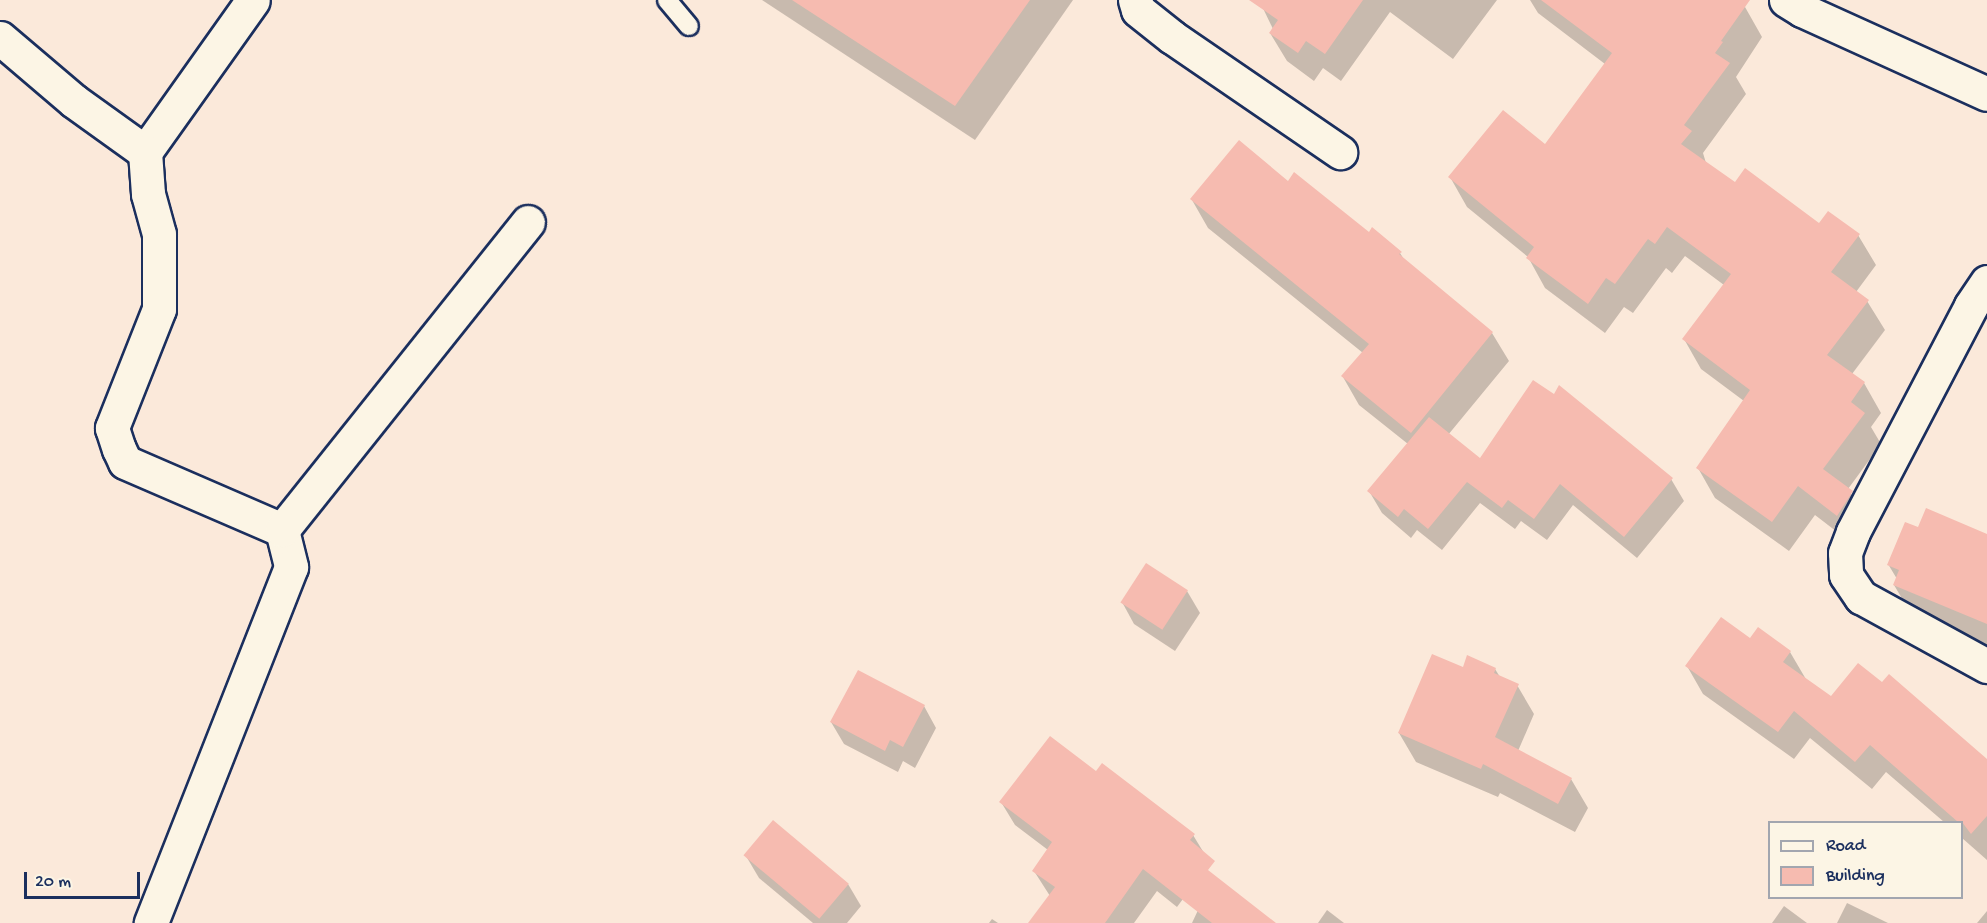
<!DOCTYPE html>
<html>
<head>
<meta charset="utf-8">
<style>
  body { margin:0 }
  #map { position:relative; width:1987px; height:923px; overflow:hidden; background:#fbe9da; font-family:"Gochi Hand",sans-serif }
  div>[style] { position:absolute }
  .shadow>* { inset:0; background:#0003 }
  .building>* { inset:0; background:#f6bbb0; transform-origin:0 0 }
  .roads { filter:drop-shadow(2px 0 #1b2f5e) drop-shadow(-2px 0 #1b2f5e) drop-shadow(0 2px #1b2f5e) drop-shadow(0 -2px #1b2f5e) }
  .lane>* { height:18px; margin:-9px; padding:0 9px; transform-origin:9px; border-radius:9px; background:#fcf5e5 }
  .street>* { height:33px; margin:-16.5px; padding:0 16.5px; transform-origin:16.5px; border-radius:16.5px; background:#fcf5e5 }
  span { translate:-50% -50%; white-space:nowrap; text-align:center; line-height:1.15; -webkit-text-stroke:4.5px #fcf5e5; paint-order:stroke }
  .legend { position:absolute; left:1768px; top:821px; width:195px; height:78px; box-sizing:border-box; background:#fcf5e5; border:2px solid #a2a6af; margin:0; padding:8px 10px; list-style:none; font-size:18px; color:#1b2f5e }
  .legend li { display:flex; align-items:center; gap:12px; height:30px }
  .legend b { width:30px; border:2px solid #a2a6af }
  .scale { position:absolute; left:24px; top:872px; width:116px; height:27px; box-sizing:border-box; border:3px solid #1b2f5e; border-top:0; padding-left:8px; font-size:18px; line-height:21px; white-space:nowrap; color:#1b2f5e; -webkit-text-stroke:4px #fcf5e5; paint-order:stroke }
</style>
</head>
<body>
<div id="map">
  <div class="shadow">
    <i style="clip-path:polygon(762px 0,1073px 0,975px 140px)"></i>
    <i style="clip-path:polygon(1259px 0,1497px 0,1453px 59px,1390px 12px,1341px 81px,1323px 68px,1314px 81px,1287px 61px,1270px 33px,1273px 29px)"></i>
    <i style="clip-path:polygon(1530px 0,1735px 0,1745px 7px,1762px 37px,1736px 77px,1746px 94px,1703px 153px,1706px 163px,1736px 184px,1820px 225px,1858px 235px,1876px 265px,1856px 292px,1867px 301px,1885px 330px,1852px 374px,1864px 383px,1881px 413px,1871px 427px,1881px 444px,1848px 489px,1869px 522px,1854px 545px,1815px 515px,1789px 551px,1715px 498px,1698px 468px,1744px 401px,1701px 369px,1684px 339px,1724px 285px,1685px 256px,1672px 273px,1666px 268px,1633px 313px,1624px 307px,1605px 333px,1545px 288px,1528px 257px,1467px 207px,1450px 177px,1545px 146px,1605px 64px,1538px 13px)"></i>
    <i style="clip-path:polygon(1288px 183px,1400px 253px,1405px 261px,1492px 333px,1509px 361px,1448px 435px,1480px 461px,1671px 479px,1684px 501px,1637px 558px,1573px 505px,1547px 540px,1521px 521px,1515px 529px,1480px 503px,1442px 550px,1417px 530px,1411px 538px,1382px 513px,1369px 491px,1408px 444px,1359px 405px,1343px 377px,1363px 353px,1208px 228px,1192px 200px)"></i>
    <i style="clip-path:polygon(1987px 535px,1987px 652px,1978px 646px,1973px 638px,1910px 612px,1894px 585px,1897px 579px,1888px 564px)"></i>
    <i style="clip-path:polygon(1187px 591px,1200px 613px,1175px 651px,1134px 624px,1122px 602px)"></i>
    <i style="clip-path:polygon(1751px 640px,1790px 652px,1807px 681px,1831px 698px,1987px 762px,1987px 860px,1962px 838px,1962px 822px,1944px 822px,1886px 772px,1872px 789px,1810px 738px,1794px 759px,1703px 694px,1687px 666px)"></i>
    <i style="clip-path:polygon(1463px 669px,1495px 669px,1500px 677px,1517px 685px,1534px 714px,1518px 751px,1571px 779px,1588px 808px,1575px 832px,1500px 793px,1498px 797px,1416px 762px,1399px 733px)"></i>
    <i style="clip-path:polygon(924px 706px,936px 728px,915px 768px,903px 761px,898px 772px,844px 744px,831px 722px)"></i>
    <i style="clip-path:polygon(1096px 773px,1193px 835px,1207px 858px,1206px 868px,1177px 907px,1157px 891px,1134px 923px,1030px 923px,1050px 896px,1034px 871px,1048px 850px,1015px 825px,1001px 802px)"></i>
    <i style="clip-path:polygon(774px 822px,848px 884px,861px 906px,847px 923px,813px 923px,759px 878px,746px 856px)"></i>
    <i style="clip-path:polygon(1214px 876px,1273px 923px,1192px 923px)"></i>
    <i style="clip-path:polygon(1847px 903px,1888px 923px,1837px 923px)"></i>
    <i style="clip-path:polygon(1784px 906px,1807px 923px,1772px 923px)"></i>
    <i style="clip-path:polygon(1327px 910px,1344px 923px,1318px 923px)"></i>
    <i style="clip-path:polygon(1987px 911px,1987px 923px,1977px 923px)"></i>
    <i style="clip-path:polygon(992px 919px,998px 923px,989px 923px)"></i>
  </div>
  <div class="building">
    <i style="clip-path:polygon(792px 0,1030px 0,955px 106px)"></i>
    <i style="clip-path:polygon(1249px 0,1363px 0,1325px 54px,1306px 41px,1298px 53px,1269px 33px,1278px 20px)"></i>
    <i style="clip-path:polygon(1541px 0,1750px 0,1721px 41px,1723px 42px,1715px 53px,1730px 63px,1684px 125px,1692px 131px,1681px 144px,1735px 182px,1745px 168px,1819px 223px,1828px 211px,1860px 234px,1831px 272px,1869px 300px,1827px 355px,1865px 382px,1851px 402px,1865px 413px,1823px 469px,1853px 491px,1837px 516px,1798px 486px,1772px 522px,1696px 468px,1750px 390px,1682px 339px,1731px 274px,1667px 227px,1655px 244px,1648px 239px,1615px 284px,1606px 278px,1588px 304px,1526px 258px,1534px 247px,1448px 177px,1503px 110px,1545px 144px,1612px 53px)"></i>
    <i style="clip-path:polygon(1239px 140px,1288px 181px,1294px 172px,1369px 232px,1372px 227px,1402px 252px,1399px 254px,1493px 332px,1411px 433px,1341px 376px,1369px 344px,1190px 199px)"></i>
    <i style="clip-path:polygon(1533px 380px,1554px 394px,1559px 385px,1673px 478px,1624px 537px,1560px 484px,1534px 519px,1508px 500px,1502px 508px,1467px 482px,1428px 529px,1404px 509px,1398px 517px,1367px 491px,1429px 417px,1480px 458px)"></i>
    <i style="clip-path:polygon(1926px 508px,1987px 534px,1987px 624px,1893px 585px,1899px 570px,1887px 565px,1905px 522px,1918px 527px)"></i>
    <i style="left:1146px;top:563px;width:50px;height:47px;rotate:33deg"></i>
    <i style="clip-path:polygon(1721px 617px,1750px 638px,1758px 627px,1791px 651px,1783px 662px,1831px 696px,1858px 663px,1882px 682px,1889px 674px,1987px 759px,1987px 816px,1971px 834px,1962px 822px,1958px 822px,1870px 745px,1855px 762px,1794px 711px,1778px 732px,1685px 666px)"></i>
    <i style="clip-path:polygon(1432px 654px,1463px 667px,1467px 655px,1496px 668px,1494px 673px,1519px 684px,1495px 737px,1572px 778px,1558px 804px,1483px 764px,1481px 769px,1398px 733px)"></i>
    <i style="clip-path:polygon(858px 670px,925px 705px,903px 747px,890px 740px,885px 751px,830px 722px)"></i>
    <i style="clip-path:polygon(1050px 736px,1096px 771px,1102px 763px,1195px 834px,1190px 840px,1215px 861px,1208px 870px,1276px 923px,1212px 923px,1143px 869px,1105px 923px,1028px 923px,1055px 887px,1032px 871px,1052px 842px,999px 802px)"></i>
    <i style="left:773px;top:820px;width:99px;height:46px;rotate:40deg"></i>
  </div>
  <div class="roads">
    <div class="lane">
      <i style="left:667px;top:0;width:34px;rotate:50deg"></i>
    </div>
    <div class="street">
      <i style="left:1135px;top:0;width:10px;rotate:73deg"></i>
      <i style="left:1138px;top:10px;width:43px;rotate:38.5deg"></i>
      <i style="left:1172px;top:37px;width:204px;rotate:34.4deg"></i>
      <i style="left:1786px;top:0;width:19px;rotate:32deg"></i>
      <i style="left:1802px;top:10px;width:203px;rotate:24.4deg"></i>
      <i style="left:0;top:38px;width:97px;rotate:40.4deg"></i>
      <i style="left:74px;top:101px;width:87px;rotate:35.7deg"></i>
      <i style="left:145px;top:152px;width:186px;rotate:-54.6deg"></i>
      <i style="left:145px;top:152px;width:42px;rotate:85.9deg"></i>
      <i style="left:148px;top:194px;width:41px;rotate:74.6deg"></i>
      <i style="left:159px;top:234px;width:75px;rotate:90deg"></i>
      <i style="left:159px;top:309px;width:128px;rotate:111.6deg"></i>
      <i style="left:112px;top:428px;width:22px;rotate:72deg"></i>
      <i style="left:119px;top:449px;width:14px;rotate:65deg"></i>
      <i style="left:125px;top:462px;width:171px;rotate:23.4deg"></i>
      <i style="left:282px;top:530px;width:38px;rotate:76deg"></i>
      <i style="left:291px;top:567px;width:383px;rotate:111.5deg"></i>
      <i style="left:1987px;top:282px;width:29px;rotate:124deg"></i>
      <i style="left:1971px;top:306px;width:255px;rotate:117.6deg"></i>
      <i style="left:1853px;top:532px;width:22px;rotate:111deg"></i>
      <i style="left:1845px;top:553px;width:22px;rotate:87deg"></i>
      <i style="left:1846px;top:575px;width:27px;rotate:56deg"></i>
      <i style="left:1861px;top:597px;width:144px;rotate:28.7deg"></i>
      <i style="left:282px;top:530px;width:394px;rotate:-51.4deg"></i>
    </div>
  </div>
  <ul class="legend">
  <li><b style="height:8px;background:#fcf5e5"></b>Road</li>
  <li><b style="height:16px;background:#f6bbb0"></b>Building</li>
  </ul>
  <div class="scale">20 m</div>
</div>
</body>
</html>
